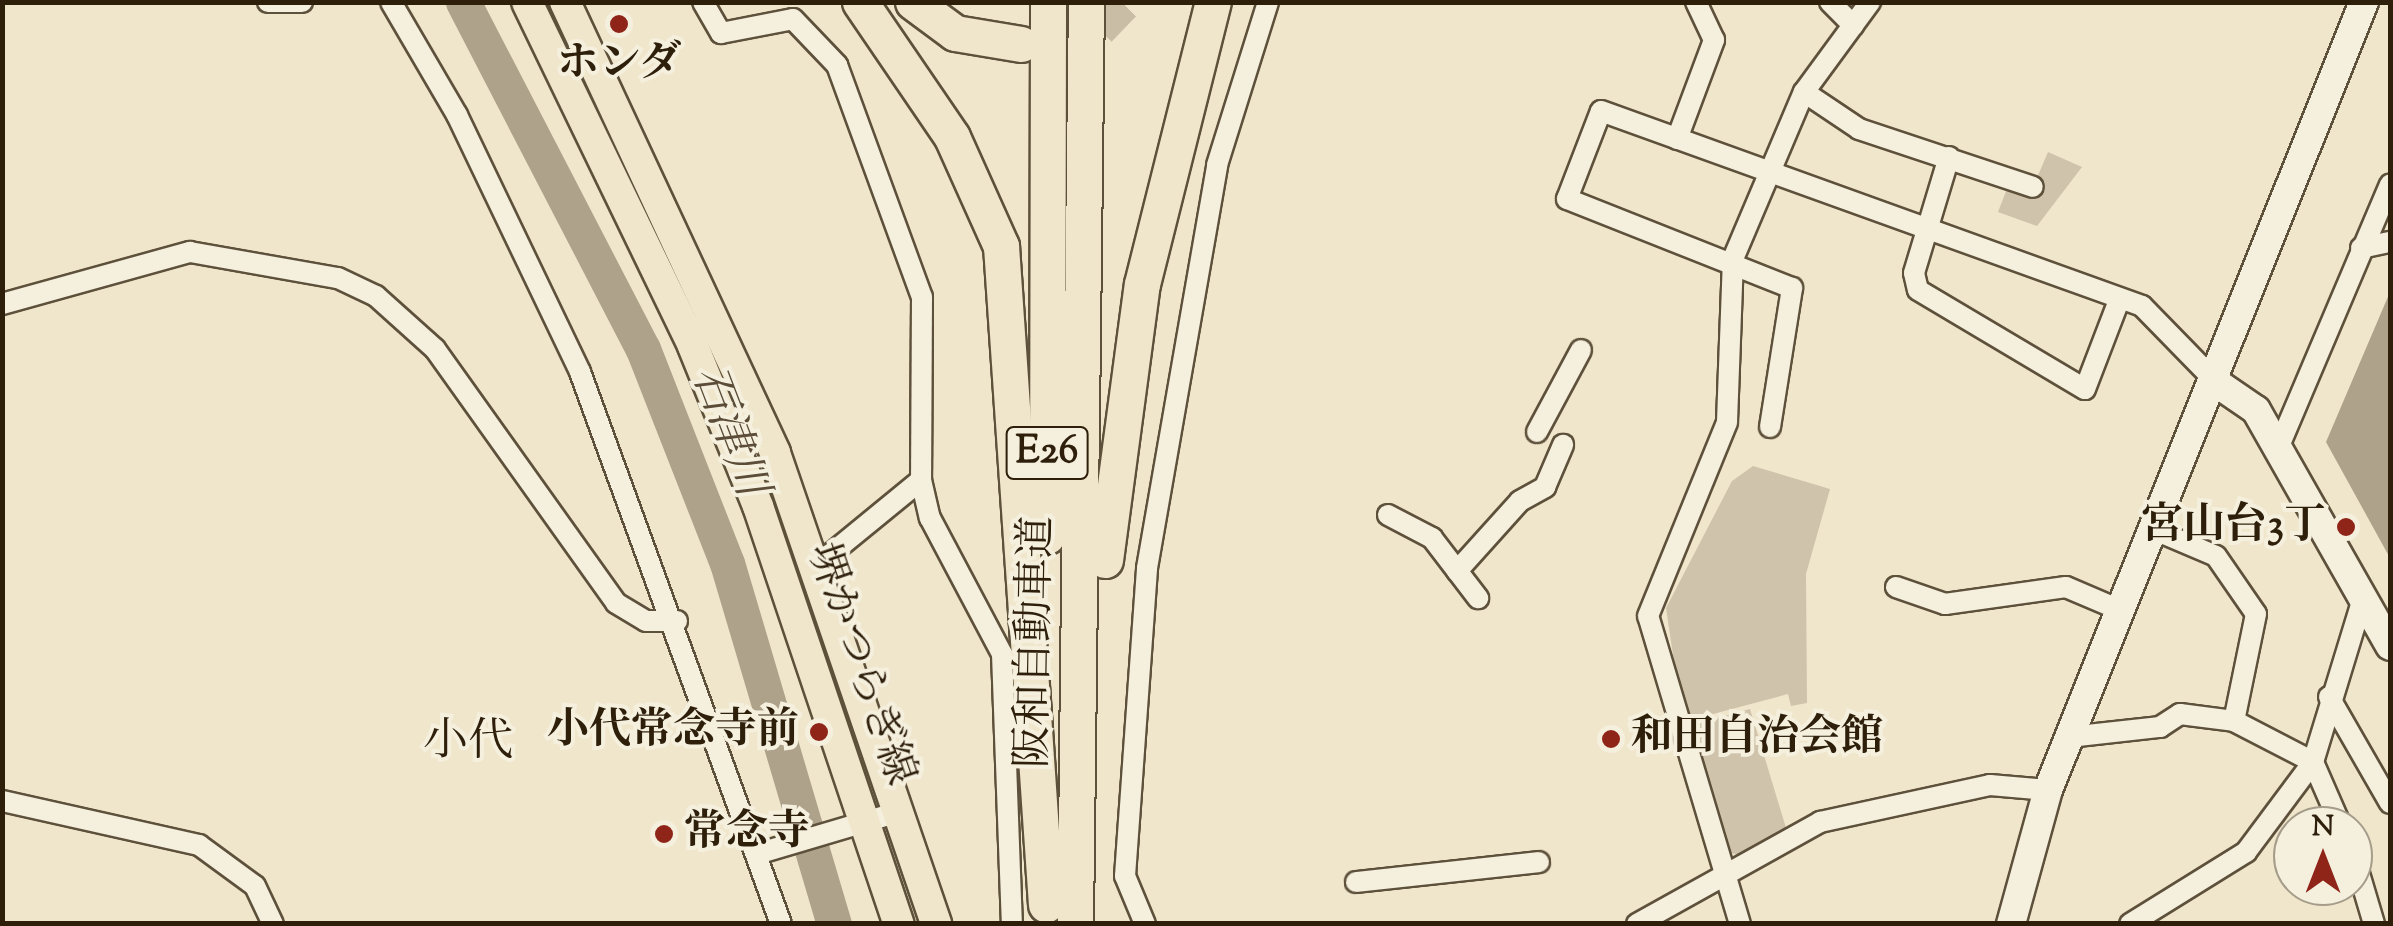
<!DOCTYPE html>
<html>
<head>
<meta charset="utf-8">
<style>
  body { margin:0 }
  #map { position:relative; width:2393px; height:926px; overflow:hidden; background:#f0e6cc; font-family:"Sorts Mill Goudy","Noto Serif JP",serif }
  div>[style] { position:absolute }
  .green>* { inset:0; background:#cfc4ab }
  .water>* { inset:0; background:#aea28a }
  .river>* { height:35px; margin:-17.5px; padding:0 17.5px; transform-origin:17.5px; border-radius:17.5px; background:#aea28a }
  .highway-tunnel>* { height:35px; margin-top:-17.5px; transform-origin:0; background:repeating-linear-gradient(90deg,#c9bea5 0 35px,transparent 0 53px) }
  .roads { filter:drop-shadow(2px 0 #5e513b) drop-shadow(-2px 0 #5e513b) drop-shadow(0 2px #5e513b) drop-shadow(0 -2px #5e513b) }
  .street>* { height:20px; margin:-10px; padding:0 10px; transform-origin:10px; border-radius:10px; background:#f5efde }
  .secondary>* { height:28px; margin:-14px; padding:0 14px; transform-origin:14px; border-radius:14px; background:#f5efde }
  .primary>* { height:30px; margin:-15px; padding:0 15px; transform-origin:15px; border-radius:15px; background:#f0e6cc }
  .highway>* { height:35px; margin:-17.5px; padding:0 17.5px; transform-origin:17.5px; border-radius:17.5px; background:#f0e6cc }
  .dots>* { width:28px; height:28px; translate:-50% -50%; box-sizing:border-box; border:5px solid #f5efde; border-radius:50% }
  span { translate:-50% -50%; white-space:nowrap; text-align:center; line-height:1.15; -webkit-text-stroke:8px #f5efde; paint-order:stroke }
  .shield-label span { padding:2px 8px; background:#f5efde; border:2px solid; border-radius:8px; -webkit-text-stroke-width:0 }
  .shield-label { font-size:40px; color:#2e1f0b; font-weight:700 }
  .poi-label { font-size:42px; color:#2e1f0b; font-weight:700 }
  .right { translate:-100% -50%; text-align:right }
  .left { translate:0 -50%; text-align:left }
  .street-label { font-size:42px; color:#2e1f0b }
  .water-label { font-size:45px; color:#5b4d37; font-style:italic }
  .neighbourhood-label { font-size:45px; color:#2e1f0b }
  .frame { position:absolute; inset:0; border:5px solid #2e1f0b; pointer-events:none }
  .north { position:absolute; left:2273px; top:806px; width:100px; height:100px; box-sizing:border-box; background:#f5efde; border:2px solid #a59c8a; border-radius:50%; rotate:0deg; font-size:28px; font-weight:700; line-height:40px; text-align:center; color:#2e1f0b }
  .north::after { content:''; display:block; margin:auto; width:35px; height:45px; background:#8f2418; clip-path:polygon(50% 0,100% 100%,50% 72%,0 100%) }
</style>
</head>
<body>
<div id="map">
  <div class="green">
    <i style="clip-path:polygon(2048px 152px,2082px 167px,2037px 226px,1998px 212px,2008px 186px,2030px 194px)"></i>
    <i style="clip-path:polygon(1753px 466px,1830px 489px,1806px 574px,1807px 703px,1791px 706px,1788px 694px,1683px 722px,1666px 608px,1732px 481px)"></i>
    <i style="clip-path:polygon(1750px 709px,1786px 828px,1738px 855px,1725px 851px,1685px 727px)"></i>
  </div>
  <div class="water">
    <i style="clip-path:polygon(2390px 292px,2390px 558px,2326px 442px)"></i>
  </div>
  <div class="river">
    <i style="left:463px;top:2px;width:391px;rotate:62.6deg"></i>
    <i style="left:643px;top:349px;width:230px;rotate:68.6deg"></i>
    <i style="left:727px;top:563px;width:377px;rotate:73.5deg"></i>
  </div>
  <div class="highway-tunnel">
    <i style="left:1060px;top:43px;width:41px;rotate:-19.7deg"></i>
    <i style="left:1099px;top:29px;width:37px;rotate:-46deg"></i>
  </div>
  <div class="roads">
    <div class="street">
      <i style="left:268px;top:2px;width:34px"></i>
      <i style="left:391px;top:2px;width:131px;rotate:59.7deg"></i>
      <i style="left:457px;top:115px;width:285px;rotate:64.4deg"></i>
      <i style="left:580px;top:372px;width:587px;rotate:69.99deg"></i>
      <i style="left:703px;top:2px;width:36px;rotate:60deg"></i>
      <i style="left:721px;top:33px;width:73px;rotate:-11deg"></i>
      <i style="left:793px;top:19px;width:64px;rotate:46.3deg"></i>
      <i style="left:837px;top:65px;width:247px;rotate:69.9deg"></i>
      <i style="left:922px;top:297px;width:183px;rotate:90.3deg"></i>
      <i style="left:921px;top:480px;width:134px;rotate:140.7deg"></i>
      <i style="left:1830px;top:2px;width:33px;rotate:45deg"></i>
      <i style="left:1804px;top:92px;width:66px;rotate:33.9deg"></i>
      <i style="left:1859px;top:129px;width:183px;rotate:18.4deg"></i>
      <i style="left:1677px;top:139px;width:106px;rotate:-69.5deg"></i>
      <i style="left:1714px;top:40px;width:42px;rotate:-115.3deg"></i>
      <i style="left:1949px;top:157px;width:121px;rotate:106.8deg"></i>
      <i style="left:1914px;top:273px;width:17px;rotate:77deg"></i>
      <i style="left:1918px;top:290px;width:194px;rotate:30.7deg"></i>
      <i style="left:2085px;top:389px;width:97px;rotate:-69deg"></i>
      <i style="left:2361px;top:248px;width:30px;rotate:-12deg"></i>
      <i style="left:2px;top:304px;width:195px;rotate:-15.5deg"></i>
      <i style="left:190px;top:252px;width:150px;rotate:10deg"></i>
      <i style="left:338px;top:278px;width:42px;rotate:25.3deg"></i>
      <i style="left:376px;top:296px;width:79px;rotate:41.9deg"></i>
      <i style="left:435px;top:349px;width:312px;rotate:54.5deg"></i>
      <i style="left:616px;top:603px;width:35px;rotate:31deg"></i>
      <i style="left:646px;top:621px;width:31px"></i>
      <i style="left:1770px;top:427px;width:141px;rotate:-81deg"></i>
      <i style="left:1792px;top:288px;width:242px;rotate:-158.4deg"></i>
      <i style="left:1567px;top:199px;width:94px;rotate:-68.9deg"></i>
      <i style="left:1601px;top:111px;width:575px;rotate:19.82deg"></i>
      <i style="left:2142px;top:306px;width:109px;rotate:45.7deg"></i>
      <i style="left:1537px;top:432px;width:93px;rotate:-61.8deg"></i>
      <i style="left:2279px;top:446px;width:284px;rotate:-67deg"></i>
      <i style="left:921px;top:480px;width:39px;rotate:77deg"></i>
      <i style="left:930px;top:518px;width:154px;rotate:62.1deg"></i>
      <i style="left:1002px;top:654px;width:270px;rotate:87.9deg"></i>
      <i style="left:1388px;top:515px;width:50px;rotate:27.6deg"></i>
      <i style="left:1432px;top:538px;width:76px;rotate:52.5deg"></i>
      <i style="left:2155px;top:530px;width:66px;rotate:23.1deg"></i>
      <i style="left:2216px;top:556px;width:70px;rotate:55.4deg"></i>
      <i style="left:2256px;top:614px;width:109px;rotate:101.6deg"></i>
      <i style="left:2234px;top:721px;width:89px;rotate:27.4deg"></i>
      <i style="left:2313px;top:762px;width:70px;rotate:66.4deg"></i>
      <i style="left:1457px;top:571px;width:94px;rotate:-48deg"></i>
      <i style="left:1520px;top:501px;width:29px;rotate:-29deg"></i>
      <i style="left:1545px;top:487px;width:46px;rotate:-66.8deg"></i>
      <i style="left:1896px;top:587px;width:52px;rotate:19.1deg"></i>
      <i style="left:1945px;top:604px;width:122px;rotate:-8deg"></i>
      <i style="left:2066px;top:587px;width:59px;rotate:23.1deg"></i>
      <i style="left:2329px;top:697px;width:122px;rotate:60.1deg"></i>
      <i style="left:2069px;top:737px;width:92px;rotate:-6.3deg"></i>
      <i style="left:2160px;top:727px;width:24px;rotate:-33deg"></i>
      <i style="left:2180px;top:714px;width:54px;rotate:7.4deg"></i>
      <i style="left:2px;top:801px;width:202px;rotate:12.6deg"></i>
      <i style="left:199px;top:845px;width:69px;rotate:36.2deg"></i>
      <i style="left:255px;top:886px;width:42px;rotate:64.7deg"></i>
      <i style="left:760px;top:853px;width:148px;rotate:-16.5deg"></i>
      <i style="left:2353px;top:853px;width:74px;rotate:73.5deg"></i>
      <i style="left:1356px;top:882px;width:184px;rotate:-6.2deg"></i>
      <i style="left:1145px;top:924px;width:52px;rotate:-112.6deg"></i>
      <i style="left:1125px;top:876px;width:309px;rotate:-85.9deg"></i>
      <i style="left:1147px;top:568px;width:409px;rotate:-80.1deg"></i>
      <i style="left:1217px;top:165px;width:171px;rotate:-72.6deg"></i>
      <i style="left:1637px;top:924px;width:210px;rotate:-29.1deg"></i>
      <i style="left:1820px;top:822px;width:174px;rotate:-12.3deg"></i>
      <i style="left:1990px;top:785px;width:58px;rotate:4.9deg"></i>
      <i style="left:1740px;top:924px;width:321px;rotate:-106.6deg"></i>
      <i style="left:1648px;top:616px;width:209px;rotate:-67.8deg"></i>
      <i style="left:1727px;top:422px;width:163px;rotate:-87.9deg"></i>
      <i style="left:1733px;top:259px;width:181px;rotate:-67deg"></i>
      <i style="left:1804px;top:92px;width:112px;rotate:-53.7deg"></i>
      <i style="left:2130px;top:924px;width:137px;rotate:-31.8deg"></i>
      <i style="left:2246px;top:852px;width:112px;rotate:-53.3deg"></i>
      <i style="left:2313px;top:762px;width:171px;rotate:-73deg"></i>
    </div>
    <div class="secondary">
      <i style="left:2218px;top:384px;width:46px;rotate:34.4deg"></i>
      <i style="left:2256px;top:410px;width:271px;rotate:60.4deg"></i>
      <i style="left:2011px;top:924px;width:139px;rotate:-74.6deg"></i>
      <i style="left:2048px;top:790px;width:849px;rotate:-68.15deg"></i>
    </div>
    <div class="primary">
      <i style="left:527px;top:2px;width:382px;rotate:64.2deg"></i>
      <i style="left:693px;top:346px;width:173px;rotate:67.9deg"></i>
      <i style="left:758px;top:506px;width:441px;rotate:71.4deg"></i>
      <i style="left:565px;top:2px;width:497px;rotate:65deg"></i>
      <i style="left:775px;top:453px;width:498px;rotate:71.1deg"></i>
    </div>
    <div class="highway">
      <i style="left:860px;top:2px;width:163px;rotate:55.7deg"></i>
      <i style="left:952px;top:137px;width:120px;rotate:65.8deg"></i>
      <i style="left:1001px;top:246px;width:660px;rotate:86.09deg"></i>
      <i style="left:913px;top:2px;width:52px;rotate:36.4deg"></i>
      <i style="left:955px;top:33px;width:67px;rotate:9.5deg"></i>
      <i style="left:1047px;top:536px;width:534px;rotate:-89.89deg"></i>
      <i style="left:1105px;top:560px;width:278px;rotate:-82.4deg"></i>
      <i style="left:1142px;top:284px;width:291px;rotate:-75.9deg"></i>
      <i style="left:1075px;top:924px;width:922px;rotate:-89.32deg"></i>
    </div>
  </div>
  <div class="dots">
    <i style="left:619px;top:24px;background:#8f2418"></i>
    <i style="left:2346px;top:527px;background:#8f2418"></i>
    <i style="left:819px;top:732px;background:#8f2418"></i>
    <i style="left:1611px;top:739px;background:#8f2418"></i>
    <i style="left:664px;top:834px;background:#8f2418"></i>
  </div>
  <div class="shield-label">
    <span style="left:1047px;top:453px">E26</span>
  </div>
  <div class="poi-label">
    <span style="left:619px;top:65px">ホンダ</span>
    <span class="right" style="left:2326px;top:527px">宮山台3丁</span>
    <span class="right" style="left:799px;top:732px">小代常念寺前</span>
    <span class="left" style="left:1631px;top:739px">和田自治会館</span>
    <span class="left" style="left:684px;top:834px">常念寺</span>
  </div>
  <div class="street-label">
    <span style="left:1037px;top:642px;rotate:-89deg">阪和自動車道</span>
    <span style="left:859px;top:665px;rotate:71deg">堺かつらぎ線</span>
  </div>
  <div class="water-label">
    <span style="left:727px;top:432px;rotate:69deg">石津川</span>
  </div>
  <div class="neighbourhood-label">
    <span style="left:468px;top:744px">小代</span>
  </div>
  <div class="frame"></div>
  <div class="north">N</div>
</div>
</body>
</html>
